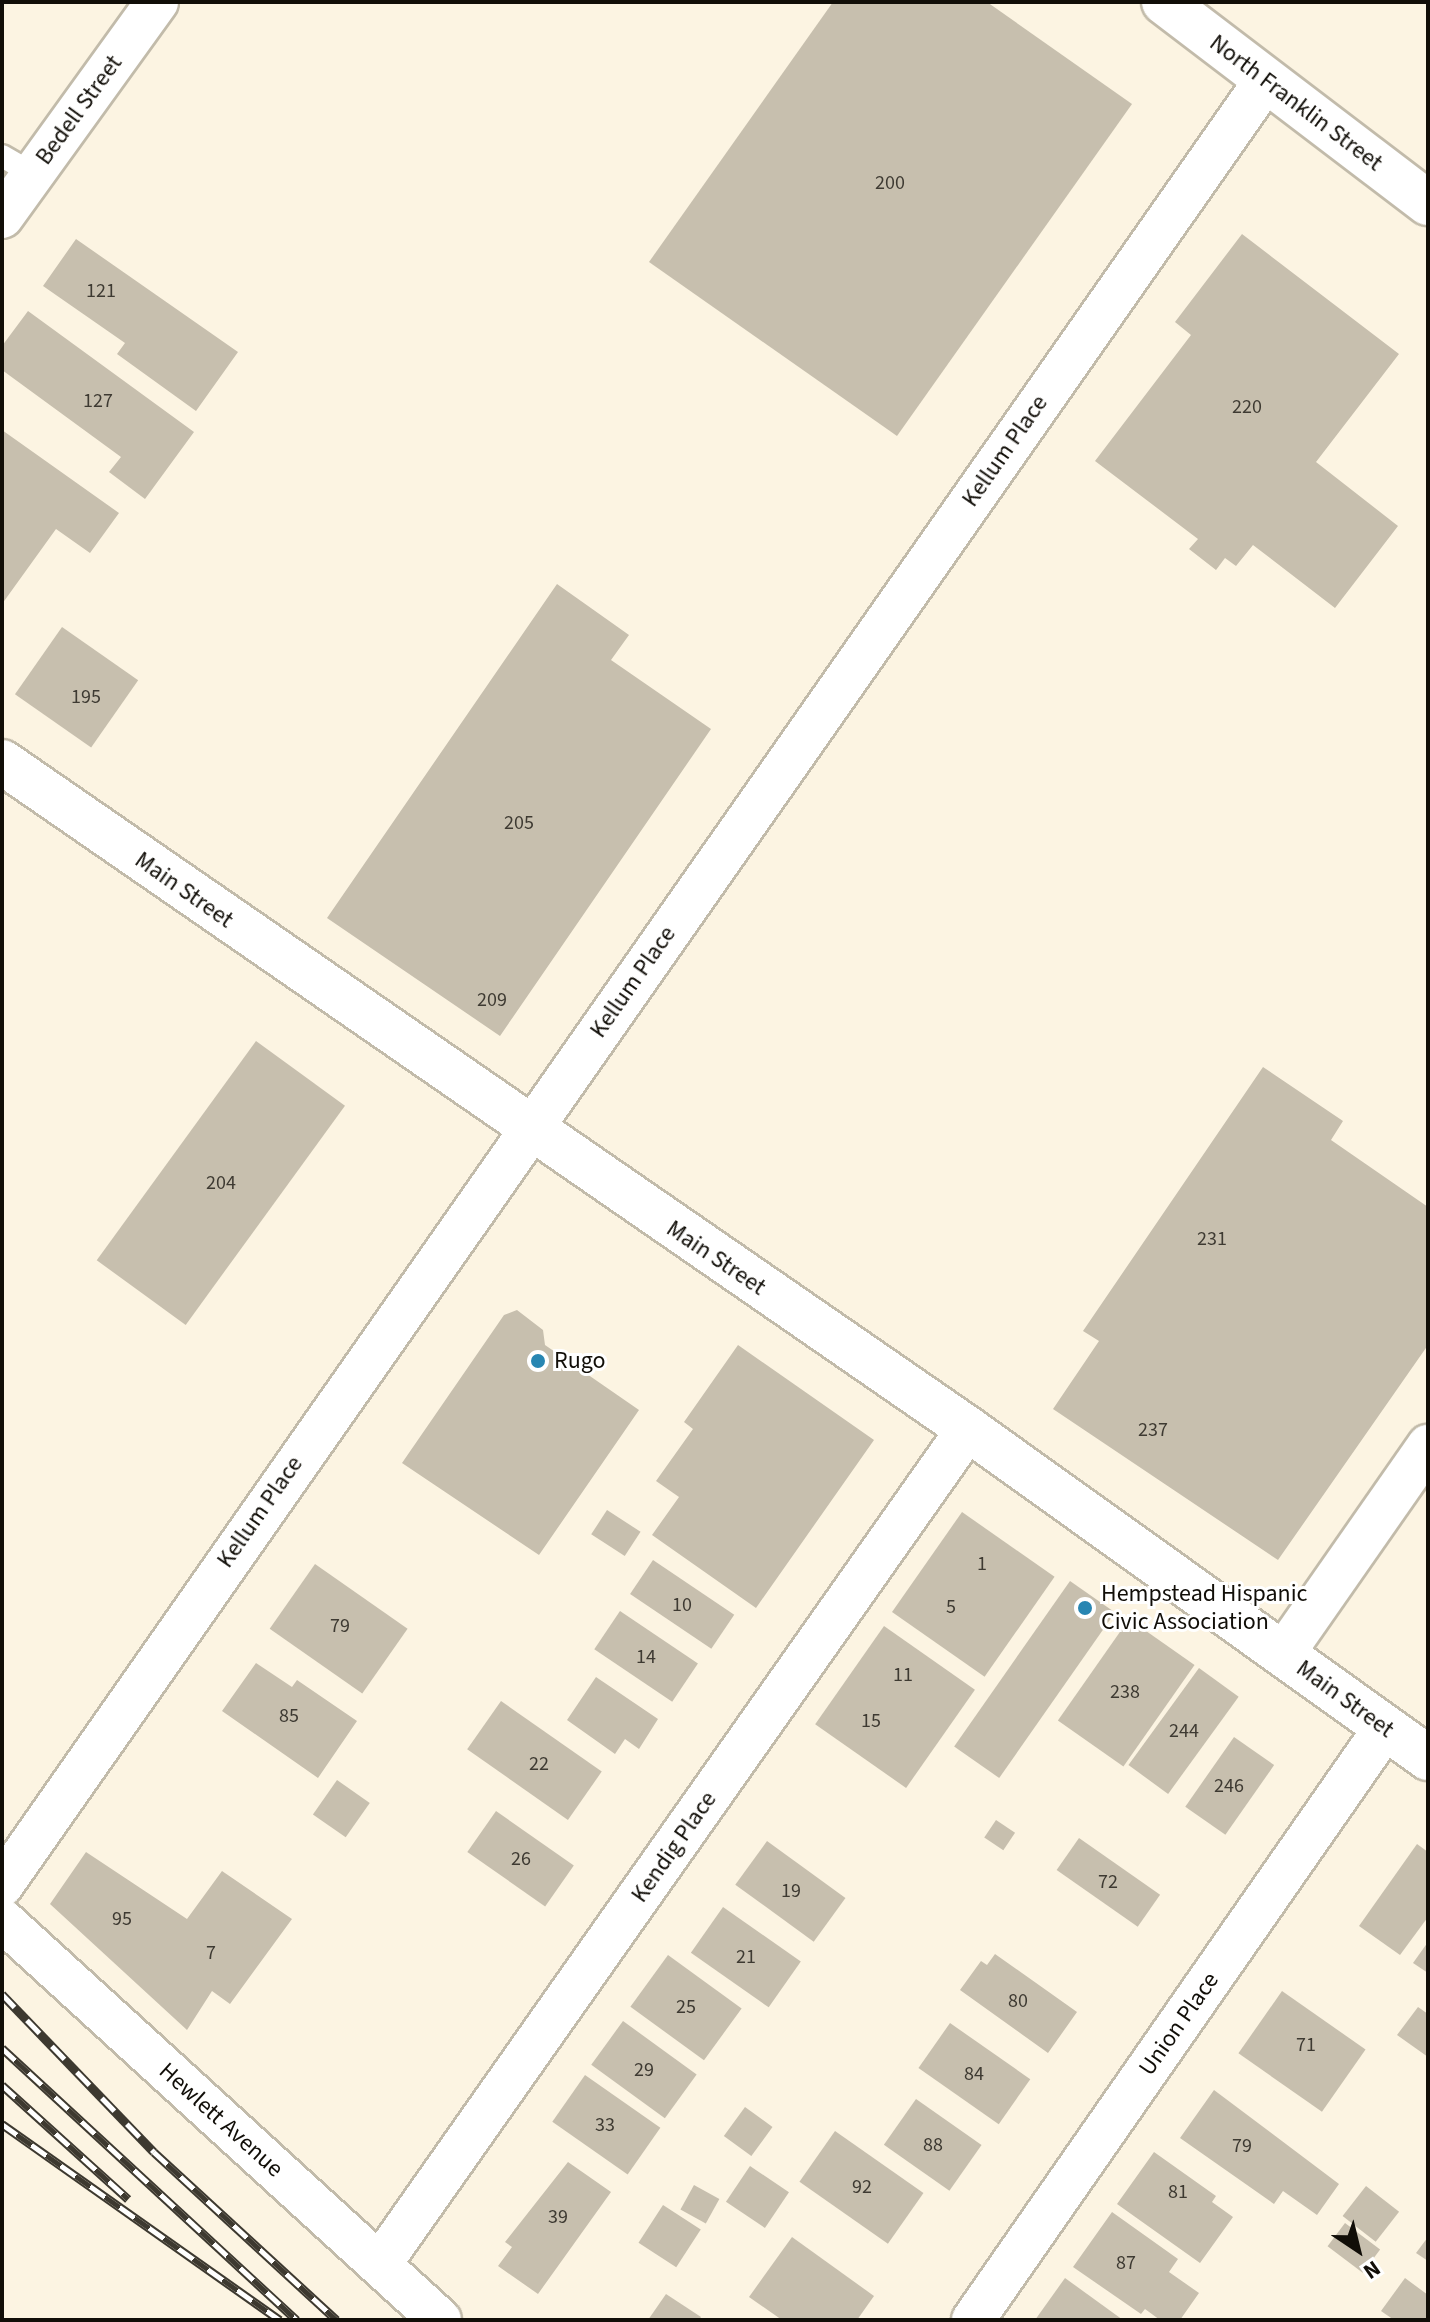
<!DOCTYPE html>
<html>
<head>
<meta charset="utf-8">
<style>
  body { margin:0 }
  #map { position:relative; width:1430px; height:2322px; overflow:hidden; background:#fcf4e2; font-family:"Source Sans 3",sans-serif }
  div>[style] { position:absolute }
  .building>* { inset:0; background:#c7bfae; transform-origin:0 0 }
  .roads { filter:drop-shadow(2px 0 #c2bbaa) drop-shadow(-2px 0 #c2bbaa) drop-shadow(0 2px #c2bbaa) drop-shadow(0 -2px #c2bbaa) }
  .service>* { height:22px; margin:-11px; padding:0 11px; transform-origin:11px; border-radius:11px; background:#fff }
  .minor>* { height:42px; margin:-21px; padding:0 21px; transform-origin:21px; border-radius:21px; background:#fff }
  .tertiary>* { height:44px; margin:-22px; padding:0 22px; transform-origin:22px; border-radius:22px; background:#fff }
  .secondary>* { height:44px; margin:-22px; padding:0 22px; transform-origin:22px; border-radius:22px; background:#fff }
  .rail>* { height:9px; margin-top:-4.5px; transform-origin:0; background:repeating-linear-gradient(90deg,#fff 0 18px,#3d3930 0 36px); box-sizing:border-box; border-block:2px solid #3d3930 }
  .dots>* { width:22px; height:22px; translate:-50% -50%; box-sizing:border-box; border:4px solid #fff; border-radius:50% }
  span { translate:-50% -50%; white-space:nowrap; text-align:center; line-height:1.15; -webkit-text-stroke:6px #fff; paint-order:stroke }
  .number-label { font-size:20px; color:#3e3a32 }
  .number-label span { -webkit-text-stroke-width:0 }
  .street-label { font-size:24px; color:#110e08 }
  .poi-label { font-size:24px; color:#110e08 }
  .left { translate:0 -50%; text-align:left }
  .frame { position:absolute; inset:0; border:4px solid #110e08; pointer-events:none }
  .north { position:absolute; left:1318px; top:2210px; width:80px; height:80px; -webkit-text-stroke:6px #fff; paint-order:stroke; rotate:145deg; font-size:22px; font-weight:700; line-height:32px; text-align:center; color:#110e08 }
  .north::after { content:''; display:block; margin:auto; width:28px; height:36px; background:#110e08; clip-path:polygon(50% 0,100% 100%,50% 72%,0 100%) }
</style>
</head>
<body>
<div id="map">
  <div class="building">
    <i style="clip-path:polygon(833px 2px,987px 2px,1132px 104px,897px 436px,649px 262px)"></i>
    <i style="clip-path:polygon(1242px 234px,1399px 354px,1316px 462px,1398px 526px,1335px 608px,1253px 545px,1236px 566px,1225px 558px,1216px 570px,1189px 549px,1198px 539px,1095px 461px,1191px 335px,1175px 322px)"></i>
    <i style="clip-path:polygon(76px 239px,238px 352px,196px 411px,117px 354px,125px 343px,43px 286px)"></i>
    <i style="clip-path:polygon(28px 311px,194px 432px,145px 499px,109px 472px,121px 457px,2px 370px,2px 346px)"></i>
    <i style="clip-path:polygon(2px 430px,119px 513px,90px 553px,56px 529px,2px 604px)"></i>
    <i style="clip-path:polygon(557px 584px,629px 635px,611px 660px,711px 729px,500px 1036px,327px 918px)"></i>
    <i style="left:62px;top:627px;width:93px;height:82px;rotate:35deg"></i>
    <i style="left:256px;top:1041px;width:110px;height:271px;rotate:36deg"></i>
    <i style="clip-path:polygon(1263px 1067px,1343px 1121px,1331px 1140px,1428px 1207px,1428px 1345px,1278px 1560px,1053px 1409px,1099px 1341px,1083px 1331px)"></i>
    <i style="clip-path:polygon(517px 1310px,543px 1330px,545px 1345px,639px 1410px,539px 1555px,402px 1463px,504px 1315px)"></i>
    <i style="clip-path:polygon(738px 1345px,874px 1440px,756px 1608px,652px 1535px,679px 1497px,656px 1481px,693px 1429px,684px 1422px)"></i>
    <i style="left:607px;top:1510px;width:40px;height:29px;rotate:33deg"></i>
    <i style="left:962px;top:1512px;width:113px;height:122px;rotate:35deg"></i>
    <i style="left:653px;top:1560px;width:98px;height:41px;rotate:34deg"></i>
    <i style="left:315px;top:1564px;width:113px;height:79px;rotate:35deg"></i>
    <i style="left:1070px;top:1581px;width:55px;height:202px;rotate:35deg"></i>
    <i style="left:620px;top:1611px;width:94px;height:46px;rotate:34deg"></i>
    <i style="left:1129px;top:1619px;width:80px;height:124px;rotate:35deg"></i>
    <i style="left:884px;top:1626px;width:111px;height:120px;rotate:35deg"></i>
    <i style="clip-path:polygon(256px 1663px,292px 1687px,297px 1680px,357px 1721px,318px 1778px,222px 1711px)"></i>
    <i style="left:1199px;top:1668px;width:49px;height:120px;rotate:36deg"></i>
    <i style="clip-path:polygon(596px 1677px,658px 1719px,639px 1749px,625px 1739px,615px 1754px,567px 1720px)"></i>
    <i style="left:501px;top:1701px;width:123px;height:59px;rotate:35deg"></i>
    <i style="left:1234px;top:1737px;width:49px;height:85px;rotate:35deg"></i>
    <i style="left:337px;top:1780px;width:40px;height:42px;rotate:35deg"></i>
    <i style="left:496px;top:1811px;width:95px;height:50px;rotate:35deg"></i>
    <i style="left:996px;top:1820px;width:23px;height:21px;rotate:34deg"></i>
    <i style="left:1079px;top:1838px;width:99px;height:39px;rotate:35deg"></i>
    <i style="left:767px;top:1841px;width:97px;height:54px;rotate:36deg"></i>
    <i style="clip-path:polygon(1417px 1844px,1428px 1852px,1428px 1917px,1400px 1955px,1359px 1926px)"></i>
    <i style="clip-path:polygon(86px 1852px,187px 1919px,222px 1871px,292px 1919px,230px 2004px,212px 1991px,187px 2030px,50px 1904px)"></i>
    <i style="left:723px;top:1907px;width:95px;height:56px;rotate:35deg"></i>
    <i style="clip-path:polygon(1428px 1942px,1428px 1973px,1413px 1963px)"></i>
    <i style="clip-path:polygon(995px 1954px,1077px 2012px,1048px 2053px,960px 1990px,981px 1961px,987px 1965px)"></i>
    <i style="left:668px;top:1955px;width:91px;height:64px;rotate:36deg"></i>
    <i style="left:1282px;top:1991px;width:102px;height:76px;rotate:35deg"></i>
    <i style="clip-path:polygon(1418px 2007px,1428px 2014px,1428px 2057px,1397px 2035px)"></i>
    <i style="left:623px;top:2021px;width:91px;height:54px;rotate:36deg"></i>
    <i style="left:950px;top:2023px;width:98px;height:55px;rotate:35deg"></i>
    <i style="left:585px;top:2075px;width:92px;height:57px;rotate:35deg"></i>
    <i style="clip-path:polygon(1214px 2090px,1339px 2184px,1317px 2215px,1283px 2191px,1274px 2204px,1180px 2138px)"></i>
    <i style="left:916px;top:2099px;width:80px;height:56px;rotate:35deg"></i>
    <i style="left:745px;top:2107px;width:34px;height:36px;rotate:36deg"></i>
    <i style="left:835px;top:2131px;width:108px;height:62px;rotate:35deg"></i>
    <i style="clip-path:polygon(1154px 2152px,1216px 2196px,1212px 2202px,1233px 2217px,1200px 2263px,1117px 2204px)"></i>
    <i style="clip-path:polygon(568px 2162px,611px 2192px,538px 2294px,498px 2266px,512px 2247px,505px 2242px)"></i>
    <i style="left:750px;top:2166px;width:47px;height:43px;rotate:34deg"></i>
    <i style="left:694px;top:2185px;width:29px;height:28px;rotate:29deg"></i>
    <i style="left:1366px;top:2186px;width:42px;height:38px;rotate:38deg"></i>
    <i style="left:663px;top:2205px;width:45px;height:45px;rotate:33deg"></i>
    <i style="clip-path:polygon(1112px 2212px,1178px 2259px,1169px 2272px,1199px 2293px,1180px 2320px,1160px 2320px,1145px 2309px,1141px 2314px,1073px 2267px)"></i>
    <i style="left:1345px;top:2223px;width:44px;height:29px;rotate:37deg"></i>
    <i style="clip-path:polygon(792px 2237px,874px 2296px,857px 2320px,782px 2320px,749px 2297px)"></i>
    <i style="clip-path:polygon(1428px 2237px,1428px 2261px,1416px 2253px)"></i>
    <i style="clip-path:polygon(1065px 2278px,1123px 2320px,1035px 2320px)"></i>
    <i style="clip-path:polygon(1405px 2278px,1428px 2295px,1428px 2320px,1394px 2320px,1381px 2311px)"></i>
    <i style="clip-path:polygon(666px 2294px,701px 2317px,699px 2320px,648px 2320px)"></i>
  </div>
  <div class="roads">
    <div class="service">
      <i style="left:2px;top:156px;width:36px;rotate:30deg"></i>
    </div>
    <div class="minor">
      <i style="left:2px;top:217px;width:265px;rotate:-54.2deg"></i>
      <i style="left:1283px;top:1654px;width:254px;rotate:-55.1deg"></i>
      <i style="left:2px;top:1885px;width:2204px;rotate:-55deg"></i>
      <i style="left:2px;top:1920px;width:593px;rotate:42.4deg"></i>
      <i style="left:380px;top:2264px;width:1021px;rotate:-54.85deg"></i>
      <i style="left:973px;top:2320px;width:721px;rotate:-55.16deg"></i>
    </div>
    <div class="tertiary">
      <i style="left:2px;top:762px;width:1174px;rotate:34.62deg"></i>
      <i style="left:968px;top:1429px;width:566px;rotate:35.57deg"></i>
    </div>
    <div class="secondary">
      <i style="left:1164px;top:2px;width:332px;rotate:37.3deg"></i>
    </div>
  </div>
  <div class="rail">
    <i style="left:2px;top:1994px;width:219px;rotate:46.1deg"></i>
    <i style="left:154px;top:2152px;width:248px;rotate:42.6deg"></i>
    <i style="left:2px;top:2048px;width:401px;rotate:42.7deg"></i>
    <i style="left:2px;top:2085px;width:170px;rotate:42.1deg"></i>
    <i style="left:2px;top:2124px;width:340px;rotate:35.2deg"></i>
  </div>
  <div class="dots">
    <i style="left:538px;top:1361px;background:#2886b2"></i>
    <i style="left:1085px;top:1608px;background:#2886b2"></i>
  </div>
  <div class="number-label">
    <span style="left:890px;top:183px">200</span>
    <span style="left:101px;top:291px">121</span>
    <span style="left:98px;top:401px">127</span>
    <span style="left:1247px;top:407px">220</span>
    <span style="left:86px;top:697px">195</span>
    <span style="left:519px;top:823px">205</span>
    <span style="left:492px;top:1000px">209</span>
    <span style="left:221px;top:1183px">204</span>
    <span style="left:1212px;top:1239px">231</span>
    <span style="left:1153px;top:1430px">237</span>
    <span style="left:982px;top:1564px">1</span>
    <span style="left:682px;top:1605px">10</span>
    <span style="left:951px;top:1607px">5</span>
    <span style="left:340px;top:1626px">79</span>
    <span style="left:646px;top:1657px">14</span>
    <span style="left:903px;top:1675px">11</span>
    <span style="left:1125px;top:1692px">238</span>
    <span style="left:289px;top:1716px">85</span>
    <span style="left:871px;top:1721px">15</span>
    <span style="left:1184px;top:1731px">244</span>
    <span style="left:539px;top:1764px">22</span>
    <span style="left:1229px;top:1786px">246</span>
    <span style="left:521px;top:1859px">26</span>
    <span style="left:1108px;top:1882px">72</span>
    <span style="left:791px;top:1891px">19</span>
    <span style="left:122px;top:1919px">95</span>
    <span style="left:211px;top:1953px">7</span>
    <span style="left:746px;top:1957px">21</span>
    <span style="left:1018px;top:2001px">80</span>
    <span style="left:686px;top:2007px">25</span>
    <span style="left:1306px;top:2045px">71</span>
    <span style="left:644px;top:2070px">29</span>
    <span style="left:974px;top:2074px">84</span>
    <span style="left:605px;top:2125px">33</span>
    <span style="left:933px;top:2145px">88</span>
    <span style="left:1242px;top:2146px">79</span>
    <span style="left:862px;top:2187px">92</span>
    <span style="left:1178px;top:2192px">81</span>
    <span style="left:558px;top:2217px">39</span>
    <span style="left:1126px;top:2263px">87</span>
  </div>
  <div class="street-label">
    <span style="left:1296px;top:103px;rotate:37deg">North Franklin Street</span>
    <span style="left:79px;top:110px;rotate:-54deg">Bedell Street</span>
    <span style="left:1005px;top:451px;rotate:-55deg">Kellum Place</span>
    <span style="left:184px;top:890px;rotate:35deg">Main Street</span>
    <span style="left:633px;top:982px;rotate:-55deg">Kellum Place</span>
    <span style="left:716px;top:1258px;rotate:34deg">Main Street</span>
    <span style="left:260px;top:1512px;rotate:-55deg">Kellum Place</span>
    <span style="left:1345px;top:1699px;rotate:36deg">Main Street</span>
    <span style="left:674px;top:1847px;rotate:-55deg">Kendig Place</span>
    <span style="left:1179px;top:2024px;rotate:-55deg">Union Place</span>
    <span style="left:221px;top:2120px;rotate:42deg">Hewlett Avenue</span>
  </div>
  <div class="poi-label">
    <span class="left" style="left:554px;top:1361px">Rugo</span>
    <span class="left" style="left:1101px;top:1608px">Hempstead Hispanic<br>Civic Association</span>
  </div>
  <div class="frame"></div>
  <div class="north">N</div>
</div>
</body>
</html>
